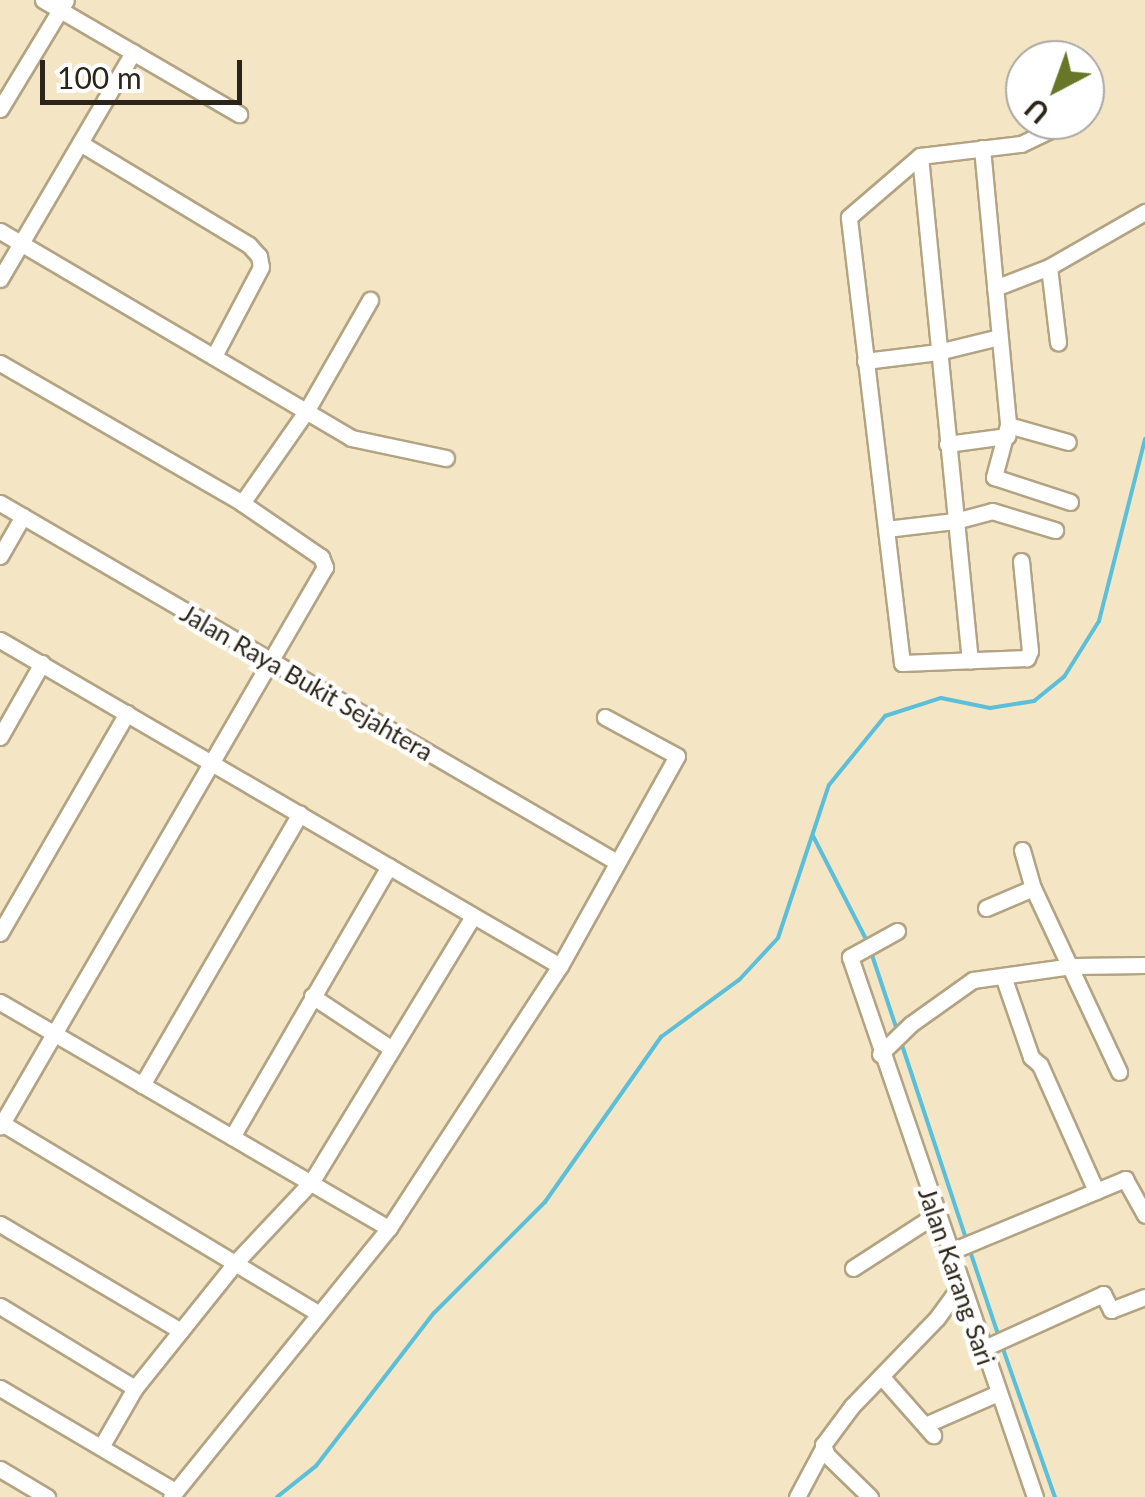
<!DOCTYPE html>
<html>
<head>
<meta charset="utf-8">
<style>
  body { margin:0 }
  #map { position:relative; width:1145px; height:1497px; overflow:hidden; background:#f4e6c4; font-family:Lato,sans-serif }
  div>[style] { position:absolute }
  .stream>* { height:4px; margin:-2px; padding:0 2px; transform-origin:2px; border-radius:2px; background:#5bbfd9 }
  .roads { filter:drop-shadow(2px 0 #b2a483) drop-shadow(-2px 0 #b2a483) drop-shadow(0 2px #b2a483) drop-shadow(0 -2px #b2a483) }
  .street>* { height:15px; margin:-7.5px; padding:0 7.5px; transform-origin:7.5px; border-radius:7.5px; background:#fff }
  span { translate:-50% -50%; white-space:nowrap; text-align:center; line-height:1.15; -webkit-text-stroke:9px #fff; paint-order:stroke }
  .street-label { font-size:25px; color:#2a2518 }
  .north { position:absolute; left:1005px; top:40px; width:100px; height:100px; box-sizing:border-box; background:#fff; border:2px solid #aaa8a3; border-radius:50%; rotate:221deg; font-size:28px; font-weight:700; line-height:40px; text-align:center; color:#2a2518 }
  .north::after { content:''; display:block; margin:auto; width:35px; height:45px; background:#667827; clip-path:polygon(50% 0,100% 100%,50% 72%,0 100%) }
  .scale { position:absolute; left:40px; top:60px; width:202px; height:45px; box-sizing:border-box; border:5px solid #2a2518; border-top:0; padding-left:12px; font-size:30px; line-height:35px; white-space:nowrap; color:#2a2518; -webkit-text-stroke:8px #fff; paint-order:stroke }
</style>
</head>
<body>
<div id="map">
  <div class="stream">
    <i style="left:813px;top:836px;width:120px;rotate:62.8deg"></i>
    <i style="left:871px;top:952px;width:85px;rotate:71.6deg"></i>
    <i style="left:901px;top:1042px;width:211px;rotate:71.7deg"></i>
    <i style="left:970px;top:1251px;width:91px;rotate:71.4deg"></i>
    <i style="left:1002px;top:1346px;width:160px;rotate:70.7deg"></i>
    <i style="left:277px;top:1497px;width:50px;rotate:-38.5deg"></i>
    <i style="left:316px;top:1466px;width:193px;rotate:-52.4deg"></i>
    <i style="left:434px;top:1313px;width:157px;rotate:-45deg"></i>
    <i style="left:545px;top:1202px;width:202px;rotate:-54.9deg"></i>
    <i style="left:661px;top:1037px;width:97px;rotate:-36.2deg"></i>
    <i style="left:739px;top:980px;width:57px;rotate:-47.1deg"></i>
    <i style="left:778px;top:938px;width:161px;rotate:-71.6deg"></i>
    <i style="left:829px;top:785px;width:89px;rotate:-50.9deg"></i>
    <i style="left:885px;top:716px;width:59px;rotate:-17.8deg"></i>
    <i style="left:941px;top:698px;width:50px;rotate:11.5deg"></i>
    <i style="left:990px;top:708px;width:45px;rotate:-9deg"></i>
    <i style="left:1034px;top:701px;width:38px;rotate:-39deg"></i>
    <i style="left:1064px;top:677px;width:66px;rotate:-58deg"></i>
    <i style="left:1099px;top:621px;width:188px;rotate:-75.8deg"></i>
  </div>
  <div class="roads">
    <div class="street">
      <i style="left:43px;top:0;width:227px;rotate:30.2deg"></i>
      <i style="left:0;top:109px;width:127px;rotate:-58.8deg"></i>
      <i style="left:80px;top:143px;width:197px;rotate:31.1deg"></i>
      <i style="left:249px;top:245px;width:15px;rotate:48deg"></i>
      <i style="left:259px;top:256px;width:11px;rotate:80deg"></i>
      <i style="left:261px;top:267px;width:101px;rotate:117.8deg"></i>
      <i style="left:982px;top:148px;width:278px;rotate:84.6deg"></i>
      <i style="left:1008px;top:425px;width:54px;rotate:105.1deg"></i>
      <i style="left:994px;top:477px;width:80px;rotate:18.2deg"></i>
      <i style="left:920px;top:156px;width:507px;rotate:84.35deg"></i>
      <i style="left:0;top:231px;width:407px;rotate:30.5deg"></i>
      <i style="left:351px;top:438px;width:97px;rotate:11.9deg"></i>
      <i style="left:1049px;top:267px;width:76px;rotate:83.2deg"></i>
      <i style="left:0;top:279px;width:263px;rotate:-59.6deg"></i>
      <i style="left:995px;top:288px;width:58px;rotate:-21.3deg"></i>
      <i style="left:1049px;top:267px;width:111px;rotate:-29.8deg"></i>
      <i style="left:865px;top:361px;width:74px;rotate:-7deg"></i>
      <i style="left:938px;top:352px;width:63px;rotate:-13.8deg"></i>
      <i style="left:0;top:363px;width:280px;rotate:30deg"></i>
      <i style="left:242px;top:503px;width:96px;rotate:34.4deg"></i>
      <i style="left:321px;top:557px;width:11px;rotate:68deg"></i>
      <i style="left:325px;top:567px;width:647px;rotate:120.13deg"></i>
      <i style="left:1008px;top:425px;width:62px;rotate:15.8deg"></i>
      <i style="left:947px;top:444px;width:61px;rotate:-7.6deg"></i>
      <i style="left:0;top:503px;width:712px;rotate:30.2deg"></i>
      <i style="left:242px;top:503px;width:113px;rotate:-55deg"></i>
      <i style="left:307px;top:410px;width:127px;rotate:-60.2deg"></i>
      <i style="left:886px;top:529px;width:69px;rotate:-6.6deg"></i>
      <i style="left:955px;top:521px;width:38px;rotate:-15deg"></i>
      <i style="left:992px;top:511px;width:66px;rotate:16.8deg"></i>
      <i style="left:0;top:556px;width:46px;rotate:-60.1deg"></i>
      <i style="left:1021px;top:561px;width:90px;rotate:84.3deg"></i>
      <i style="left:1030px;top:651px;width:8px;rotate:113deg"></i>
      <i style="left:1027px;top:658px;width:125px;rotate:177.7deg"></i>
      <i style="left:902px;top:663px;width:449px;rotate:-96.8deg"></i>
      <i style="left:849px;top:217px;width:94px;rotate:-40.7deg"></i>
      <i style="left:920px;top:156px;width:102px;rotate:-6.8deg"></i>
      <i style="left:1021px;top:144px;width:55px;rotate:-25.6deg"></i>
      <i style="left:0;top:640px;width:648px;rotate:30.21deg"></i>
      <i style="left:0;top:737px;width:85px;rotate:-60.4deg"></i>
      <i style="left:1022px;top:850px;width:40px;rotate:74deg"></i>
      <i style="left:1033px;top:888px;width:203px;rotate:64.9deg"></i>
      <i style="left:986px;top:908px;width:51px;rotate:-23.1deg"></i>
      <i style="left:897px;top:931px;width:54px;rotate:151deg"></i>
      <i style="left:850px;top:957px;width:571px;rotate:71.09deg"></i>
      <i style="left:0;top:933px;width:254px;rotate:-60deg"></i>
      <i style="left:1003px;top:976px;width:86px;rotate:70.9deg"></i>
      <i style="left:1031px;top:1057px;width:12px;rotate:42deg"></i>
      <i style="left:1040px;top:1065px;width:138px;rotate:66deg"></i>
      <i style="left:312px;top:996px;width:96px;rotate:33.5deg"></i>
      <i style="left:0;top:1002px;width:450px;rotate:30.2deg"></i>
      <i style="left:880px;top:1054px;width:43px;rotate:-44.1deg"></i>
      <i style="left:911px;top:1024px;width:76px;rotate:-35.4deg"></i>
      <i style="left:973px;top:980px;width:101px;rotate:-8deg"></i>
      <i style="left:1073px;top:966px;width:72px;rotate:-0.8deg"></i>
      <i style="left:142px;top:1085px;width:314px;rotate:-59.8deg"></i>
      <i style="left:0;top:1122px;width:372px;rotate:31deg"></i>
      <i style="left:232px;top:1137px;width:313px;rotate:-59.9deg"></i>
      <i style="left:0;top:1224px;width:210px;rotate:30.6deg"></i>
      <i style="left:949px;top:1252px;width:191px;rotate:-22.5deg"></i>
      <i style="left:1125px;top:1179px;width:41px;rotate:60.9deg"></i>
      <i style="left:853px;top:1268px;width:98px;rotate:-32.9deg"></i>
      <i style="left:0;top:1306px;width:158px;rotate:31.3deg"></i>
      <i style="left:982px;top:1349px;width:133px;rotate:-24.4deg"></i>
      <i style="left:1103px;top:1294px;width:18px;rotate:63deg"></i>
      <i style="left:1111px;top:1310px;width:36px;rotate:-21deg"></i>
      <i style="left:881px;top:1376px;width:79px;rotate:48.6deg"></i>
      <i style="left:0;top:1388px;width:203px;rotate:30.5deg"></i>
      <i style="left:925px;top:1425px;width:80px;rotate:-23.7deg"></i>
      <i style="left:101px;top:1447px;width:68px;rotate:-60deg"></i>
      <i style="left:135px;top:1388px;width:160px;rotate:-51.3deg"></i>
      <i style="left:235px;top:1263px;width:112px;rotate:-46.8deg"></i>
      <i style="left:312px;top:1181px;width:310px;rotate:-58.7deg"></i>
      <i style="left:0;top:1469px;width:55px;rotate:30.8deg"></i>
      <i style="left:171px;top:1497px;width:346px;rotate:-51deg"></i>
      <i style="left:389px;top:1228px;width:313px;rotate:-56.9deg"></i>
      <i style="left:560px;top:966px;width:240px;rotate:-60.9deg"></i>
      <i style="left:677px;top:756px;width:82px;rotate:-151.6deg"></i>
      <i style="left:797px;top:1497px;width:55px;rotate:-62deg"></i>
      <i style="left:870px;top:1497px;width:60px;rotate:-135.7deg"></i>
      <i style="left:827px;top:1455px;width:11px;rotate:-112deg"></i>
      <i style="left:823px;top:1445px;width:49px;rotate:-53.4deg"></i>
      <i style="left:852px;top:1406px;width:122px;rotate:-46deg"></i>
      <i style="left:937px;top:1318px;width:39px;rotate:-54deg"></i>
    </div>
  </div>
  <div class="street-label">
    <span style="left:307px;top:682px;rotate:30deg">Jalan Raya Bukit Sejahtera</span>
    <span style="left:957px;top:1276px;rotate:71deg">Jalan Karang Sari</span>
  </div>
  <div class="north">U</div>
  <div class="scale">100 m</div>
</div>
</body>
</html>
